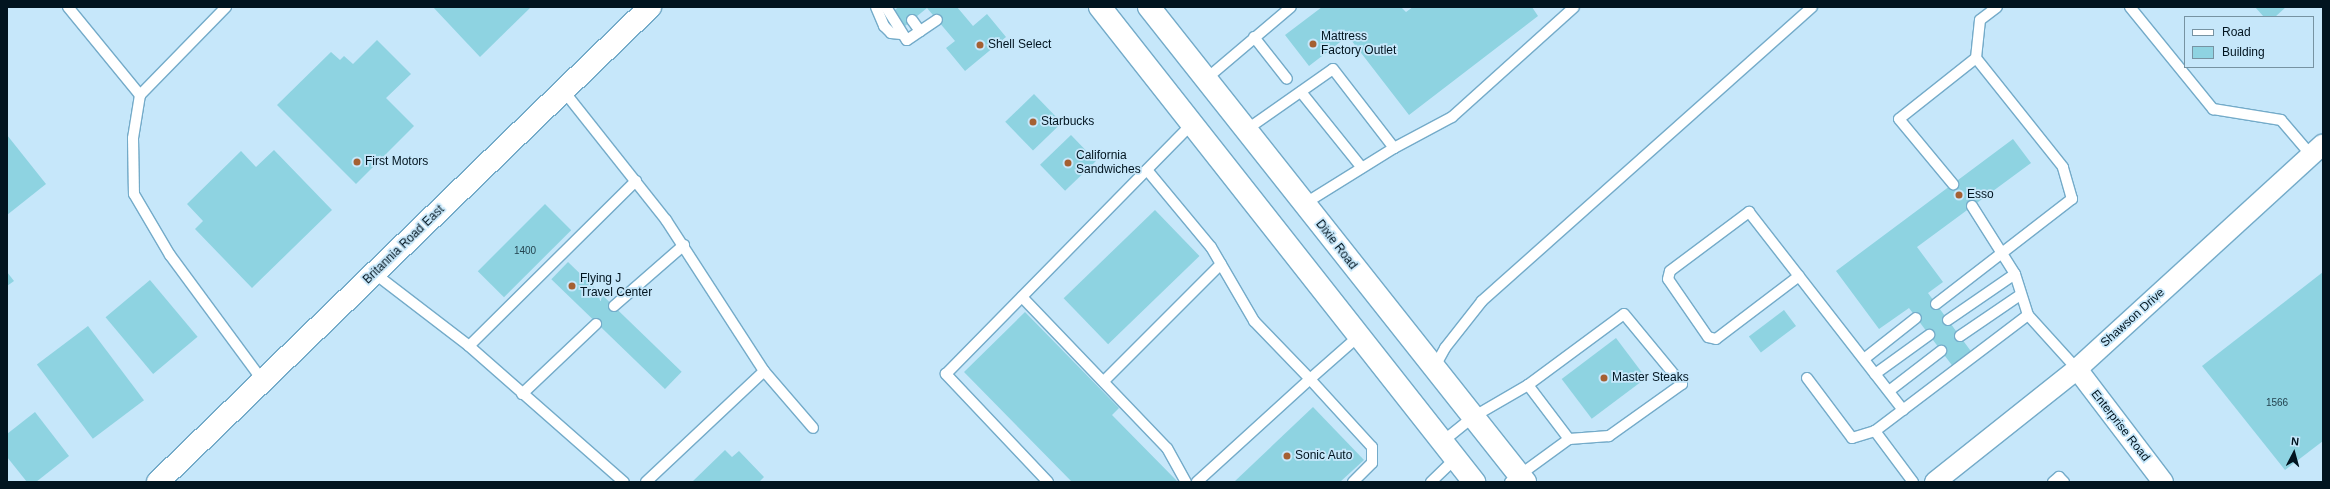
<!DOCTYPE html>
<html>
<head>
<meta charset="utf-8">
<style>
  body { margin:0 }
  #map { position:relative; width:2330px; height:489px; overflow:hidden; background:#c6e7fa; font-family:Helvetica,sans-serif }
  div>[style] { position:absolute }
  .building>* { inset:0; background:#8ed3e1; transform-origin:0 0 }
  .roads { filter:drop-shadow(1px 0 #74abc9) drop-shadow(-1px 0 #74abc9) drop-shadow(0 1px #74abc9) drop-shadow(0 -1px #74abc9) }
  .service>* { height:10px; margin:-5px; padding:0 5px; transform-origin:5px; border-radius:5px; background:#fff }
  .minor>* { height:20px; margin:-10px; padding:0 10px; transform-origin:10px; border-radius:10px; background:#fff }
  .tertiary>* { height:22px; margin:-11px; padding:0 11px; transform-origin:11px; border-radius:11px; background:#fff }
  .secondary>* { height:22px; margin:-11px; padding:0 11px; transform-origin:11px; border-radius:11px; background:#fff }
  .dots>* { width:11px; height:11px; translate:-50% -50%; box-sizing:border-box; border:2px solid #c6e7fa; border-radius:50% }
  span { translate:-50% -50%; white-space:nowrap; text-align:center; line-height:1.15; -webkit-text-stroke:3.5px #c6e7fa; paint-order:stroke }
  .number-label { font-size:10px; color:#244450 }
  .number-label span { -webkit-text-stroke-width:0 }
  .poi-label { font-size:12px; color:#01141f }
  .left { translate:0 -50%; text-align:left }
  .street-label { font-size:12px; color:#01141f }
  .frame { position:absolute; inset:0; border:8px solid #01141f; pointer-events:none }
  .legend { position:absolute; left:2184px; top:16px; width:130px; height:52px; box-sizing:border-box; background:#c6e7fa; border:1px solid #7793a2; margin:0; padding:5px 7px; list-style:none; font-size:12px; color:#01141f }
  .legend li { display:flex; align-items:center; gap:8px; height:20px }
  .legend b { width:20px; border:1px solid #7793a2 }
  .north { position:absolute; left:2274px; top:433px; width:40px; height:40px; -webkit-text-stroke:3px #c6e7fa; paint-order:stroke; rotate:6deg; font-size:11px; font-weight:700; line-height:16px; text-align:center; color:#01141f }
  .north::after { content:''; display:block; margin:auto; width:14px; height:18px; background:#01141f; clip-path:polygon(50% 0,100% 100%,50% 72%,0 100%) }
</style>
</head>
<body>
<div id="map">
  <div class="building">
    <i style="clip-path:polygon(433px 7px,531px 7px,480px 57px)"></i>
    <i style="clip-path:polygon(898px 7px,957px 7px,973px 26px,987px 14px,1006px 37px,965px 71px,946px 48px,955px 41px,927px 8px,905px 26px,893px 12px)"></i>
    <i style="clip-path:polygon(1322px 7px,1401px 7px,1406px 12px,1413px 7px,1532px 7px,1538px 16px,1409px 115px,1348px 36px,1309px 66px,1285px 35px)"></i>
    <i style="clip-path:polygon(2255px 7px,2286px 7px,2275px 17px,2264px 17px)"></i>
    <i style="clip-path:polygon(377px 40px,411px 74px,386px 98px,414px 126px,356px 184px,277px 105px,331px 52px,340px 60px,344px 56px,353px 64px)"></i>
    <i style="left:1034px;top:94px;width:40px;height:40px;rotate:46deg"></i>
    <i style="clip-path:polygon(7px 135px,46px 184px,7px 215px)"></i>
    <i style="left:1071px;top:135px;width:36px;height:43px;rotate:46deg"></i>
    <i style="clip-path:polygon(2013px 139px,2031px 163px,1917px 247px,1943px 282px,1928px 293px,1973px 354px,1954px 368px,1909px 308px,1879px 329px,1836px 271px)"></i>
    <i style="clip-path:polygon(274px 150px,332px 210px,252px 288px,195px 229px,203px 221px,187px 204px,241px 151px,256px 167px)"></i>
    <i style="left:545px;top:204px;width:37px;height:95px;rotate:45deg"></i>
    <i style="left:1155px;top:210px;width:64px;height:127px;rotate:46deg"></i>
    <i style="left:568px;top:262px;width:158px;height:24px;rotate:44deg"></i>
    <i style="clip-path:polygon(7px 272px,14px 281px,7px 286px)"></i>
    <i style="clip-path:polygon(2323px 272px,2323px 441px,2285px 470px,2202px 366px)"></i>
    <i style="left:150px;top:280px;width:74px;height:58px;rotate:50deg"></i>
    <i style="left:1784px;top:310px;width:20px;height:44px;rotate:53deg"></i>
    <i style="clip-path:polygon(1025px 312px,1119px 408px,1112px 415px,1178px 482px,1072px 482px,964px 372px)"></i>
    <i style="left:88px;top:326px;width:93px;height:64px;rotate:53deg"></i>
    <i style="left:1616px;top:338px;width:50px;height:68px;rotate:53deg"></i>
    <i style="clip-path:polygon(1313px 407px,1364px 460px,1340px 482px,1234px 482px)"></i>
    <i style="clip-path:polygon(35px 412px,69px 456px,36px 482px,27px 482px,7px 457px,7px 434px)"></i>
    <i style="clip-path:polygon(725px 450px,732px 457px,739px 451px,764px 477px,759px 482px,692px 482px)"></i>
  </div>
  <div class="roads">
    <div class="service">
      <i style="left:68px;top:7px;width:114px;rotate:50.7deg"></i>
      <i style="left:226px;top:7px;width:123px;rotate:134.3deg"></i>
      <i style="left:140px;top:95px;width:44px;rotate:99.2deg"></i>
      <i style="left:133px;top:138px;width:56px;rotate:89deg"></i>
      <i style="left:134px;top:194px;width:71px;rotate:59.5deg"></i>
      <i style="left:170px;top:255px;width:157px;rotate:53.6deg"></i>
      <i style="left:876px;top:7px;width:21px;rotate:67deg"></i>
      <i style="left:884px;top:26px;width:10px;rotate:45deg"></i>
      <i style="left:891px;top:33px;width:10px;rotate:6deg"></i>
      <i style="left:886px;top:7px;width:39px;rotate:58deg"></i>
      <i style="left:907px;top:40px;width:36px;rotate:-34deg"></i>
      <i style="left:2130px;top:7px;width:132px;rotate:50.9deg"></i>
      <i style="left:2213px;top:109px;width:69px;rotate:9.2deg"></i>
      <i style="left:2281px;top:120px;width:46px;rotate:49.4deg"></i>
      <i style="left:912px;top:20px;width:14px;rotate:54deg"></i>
      <i style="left:1254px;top:37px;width:53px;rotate:51.8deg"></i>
      <i style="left:1976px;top:58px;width:38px;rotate:-84deg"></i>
      <i style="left:1980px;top:20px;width:21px;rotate:-37deg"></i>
      <i style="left:1206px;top:79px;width:111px;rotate:-40.3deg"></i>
      <i style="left:563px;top:90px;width:166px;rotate:51.6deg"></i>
      <i style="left:666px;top:220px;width:180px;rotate:57deg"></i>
      <i style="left:1301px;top:92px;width:97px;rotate:51.2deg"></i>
      <i style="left:1246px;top:130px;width:106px;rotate:-35deg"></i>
      <i style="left:1333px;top:69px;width:100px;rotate:52.3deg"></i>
      <i style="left:1147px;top:170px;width:100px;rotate:50.3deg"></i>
      <i style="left:1211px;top:247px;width:86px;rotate:59.8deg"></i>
      <i style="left:1254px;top:321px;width:81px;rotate:46deg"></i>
      <i style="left:1310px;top:379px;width:153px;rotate:137.7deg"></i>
      <i style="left:1304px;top:204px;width:106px;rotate:-31.9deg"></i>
      <i style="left:1394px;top:148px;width:66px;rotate:-28.1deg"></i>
      <i style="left:1452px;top:117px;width:164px;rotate:-42deg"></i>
      <i style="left:1972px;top:206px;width:80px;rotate:57.7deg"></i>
      <i style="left:2015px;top:274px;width:43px;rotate:72.4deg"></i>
      <i style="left:374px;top:273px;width:120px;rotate:37.5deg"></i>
      <i style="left:469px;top:346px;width:235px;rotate:-44.7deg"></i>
      <i style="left:1799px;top:276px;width:104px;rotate:142.8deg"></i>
      <i style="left:1716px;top:339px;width:8px;rotate:-166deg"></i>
      <i style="left:1708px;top:337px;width:70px;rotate:-124.6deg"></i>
      <i style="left:1668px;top:279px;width:8px;rotate:-76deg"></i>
      <i style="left:1670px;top:271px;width:99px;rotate:-36.8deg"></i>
      <i style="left:1749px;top:212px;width:251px;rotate:52.1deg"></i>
      <i style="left:1022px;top:297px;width:209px;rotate:46.2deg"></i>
      <i style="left:1167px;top:448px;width:39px;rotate:61deg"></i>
      <i style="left:1936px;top:304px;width:172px;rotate:-37.7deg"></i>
      <i style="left:2072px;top:199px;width:33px;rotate:-106deg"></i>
      <i style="left:2063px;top:167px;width:139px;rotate:-128.6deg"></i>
      <i style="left:1976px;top:58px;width:98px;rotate:141.6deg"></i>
      <i style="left:1899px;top:119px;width:85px;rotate:50.3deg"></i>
      <i style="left:614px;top:306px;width:93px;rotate:-41.1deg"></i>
      <i style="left:1948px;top:320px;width:81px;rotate:-34.5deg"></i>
      <i style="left:1960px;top:336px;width:73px;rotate:-34.3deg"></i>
      <i style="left:469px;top:346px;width:206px;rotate:41.3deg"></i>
      <i style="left:1864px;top:359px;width:66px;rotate:-38.3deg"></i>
      <i style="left:1434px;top:368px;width:23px;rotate:-61deg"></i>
      <i style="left:1445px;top:348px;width:60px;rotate:-51.8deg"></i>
      <i style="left:1482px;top:301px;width:442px;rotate:-41.7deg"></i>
      <i style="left:1875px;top:374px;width:67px;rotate:-35.8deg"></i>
      <i style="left:1807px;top:378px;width:75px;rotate:53.1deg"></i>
      <i style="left:1852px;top:438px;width:24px;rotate:-17deg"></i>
      <i style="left:1105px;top:380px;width:164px;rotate:-45deg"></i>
      <i style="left:1528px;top:385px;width:119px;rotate:-36.5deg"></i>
      <i style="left:1624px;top:314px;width:91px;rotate:50.4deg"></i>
      <i style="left:1682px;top:384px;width:90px;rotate:144.5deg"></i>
      <i style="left:1609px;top:436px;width:40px;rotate:175.7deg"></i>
      <i style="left:1889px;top:391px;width:66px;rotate:-37.6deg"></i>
      <i style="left:522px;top:394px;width:102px;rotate:-43.4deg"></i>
      <i style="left:1442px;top:442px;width:40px;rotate:-39deg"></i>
      <i style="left:1473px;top:417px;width:64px;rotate:-30.2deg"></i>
      <i style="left:1528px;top:385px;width:68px;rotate:52.8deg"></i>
      <i style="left:1569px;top:439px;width:73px;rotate:143.9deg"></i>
      <i style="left:646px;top:482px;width:162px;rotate:-43.2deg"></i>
      <i style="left:764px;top:371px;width:75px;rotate:49.3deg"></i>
      <i style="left:1048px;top:482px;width:149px;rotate:-133.4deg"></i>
      <i style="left:946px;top:374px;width:351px;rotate:-45.5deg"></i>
      <i style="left:1353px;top:482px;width:27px;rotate:-45deg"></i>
      <i style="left:1372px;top:463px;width:16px;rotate:-90deg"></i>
      <i style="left:1372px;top:447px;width:92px;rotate:-132.4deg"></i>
      <i style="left:1310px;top:379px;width:65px;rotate:-41.3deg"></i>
      <i style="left:1431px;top:482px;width:33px;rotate:-44deg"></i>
      <i style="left:1913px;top:482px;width:64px;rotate:-126.7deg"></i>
      <i style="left:1875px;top:431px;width:192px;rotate:-37.2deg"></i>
      <i style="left:2028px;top:315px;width:73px;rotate:47.8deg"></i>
      <i style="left:2053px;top:482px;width:8px;rotate:-40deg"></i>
      <i style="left:2059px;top:477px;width:7px;rotate:45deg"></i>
    </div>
    <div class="minor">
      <i style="left:2077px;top:369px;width:142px;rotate:52.7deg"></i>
      <i style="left:1935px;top:482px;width:181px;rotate:-38.5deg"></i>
      <i style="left:2077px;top:369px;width:333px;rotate:-42.4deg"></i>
    </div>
    <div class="tertiary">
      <i style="left:158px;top:482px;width:684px;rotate:-43.99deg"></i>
    </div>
    <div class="secondary">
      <i style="left:1100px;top:7px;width:605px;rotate:51.78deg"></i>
      <i style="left:1149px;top:7px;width:606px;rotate:51.64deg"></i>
    </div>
  </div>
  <div class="dots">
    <i style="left:1313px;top:44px;background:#a56032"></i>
    <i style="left:980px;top:45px;background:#a56032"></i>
    <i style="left:1033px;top:122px;background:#a56032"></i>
    <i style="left:357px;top:162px;background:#a56032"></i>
    <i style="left:1068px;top:163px;background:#a56032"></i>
    <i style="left:1959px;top:195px;background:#a56032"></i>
    <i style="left:572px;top:286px;background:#a56032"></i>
    <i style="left:1604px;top:378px;background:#a56032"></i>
    <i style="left:1287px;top:456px;background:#a56032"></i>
  </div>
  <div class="number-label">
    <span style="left:525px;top:251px">1400</span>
    <span style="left:2277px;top:403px">1566</span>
  </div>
  <div class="poi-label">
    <span class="left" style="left:1321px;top:44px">Mattress<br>Factory Outlet</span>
    <span class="left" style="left:988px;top:45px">Shell Select</span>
    <span class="left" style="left:1041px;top:122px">Starbucks</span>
    <span class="left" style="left:1076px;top:163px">California<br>Sandwiches</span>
    <span class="left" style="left:365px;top:162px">First Motors</span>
    <span class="left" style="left:1967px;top:195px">Esso</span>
    <span class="left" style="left:580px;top:286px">Flying J<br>Travel Center</span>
    <span class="left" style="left:1612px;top:378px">Master Steaks</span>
    <span class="left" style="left:1295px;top:456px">Sonic Auto</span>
  </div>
  <div class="street-label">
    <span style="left:404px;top:245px;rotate:-44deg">Britannia Road East</span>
    <span style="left:1336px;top:245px;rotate:52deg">Dixie Road</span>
    <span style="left:2133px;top:318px;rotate:-42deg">Shawson Drive</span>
    <span style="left:2120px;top:426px;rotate:52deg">Enterprise Road</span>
  </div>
  <div class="frame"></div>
  <ul class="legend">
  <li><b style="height:5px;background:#fff"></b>Road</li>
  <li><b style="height:11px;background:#8ed3e1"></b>Building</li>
  </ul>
  <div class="north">N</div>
</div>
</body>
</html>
